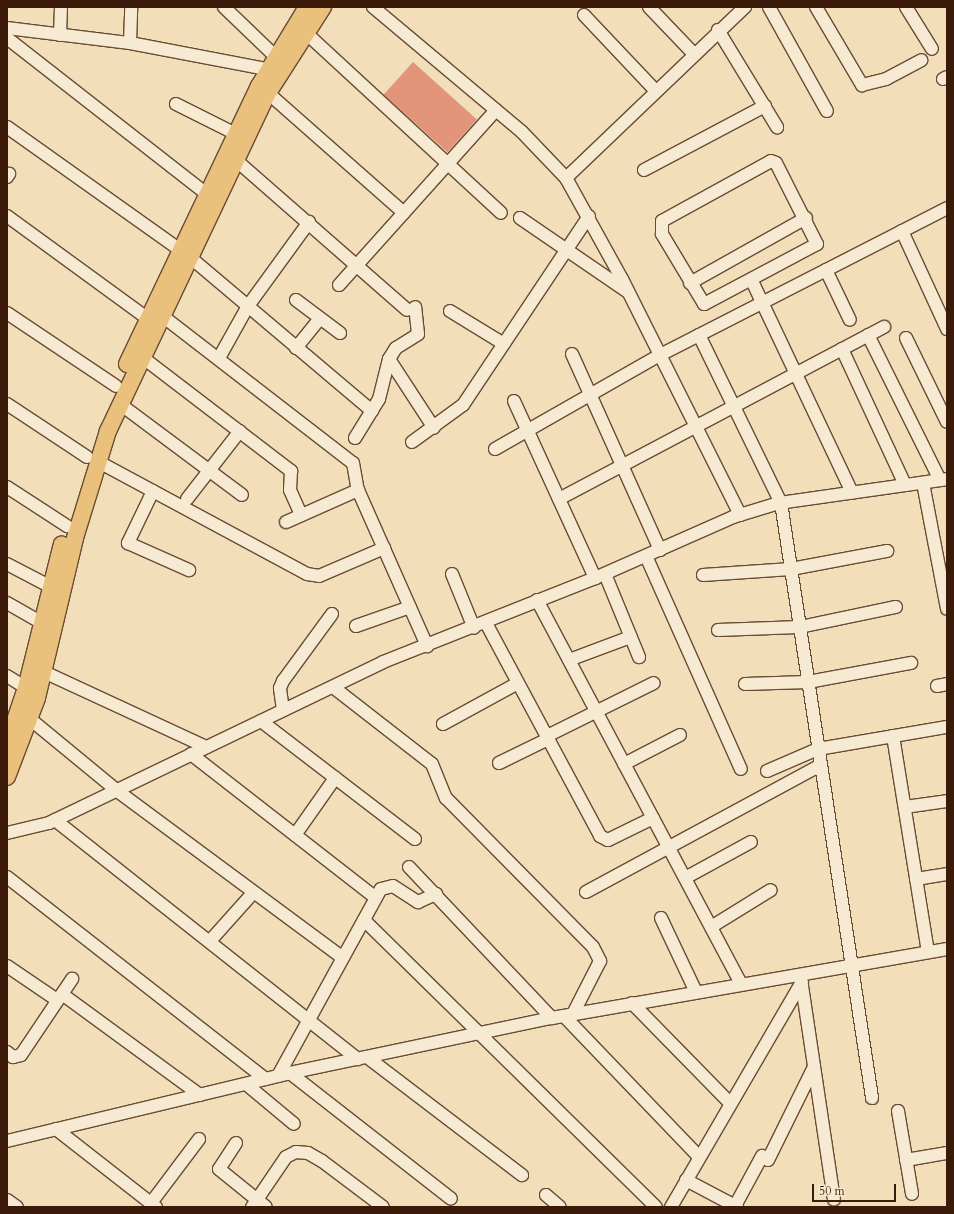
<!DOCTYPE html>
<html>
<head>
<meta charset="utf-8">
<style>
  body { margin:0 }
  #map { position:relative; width:954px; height:1214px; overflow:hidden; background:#f2dfb9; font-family:Cardo,serif }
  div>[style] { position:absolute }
  .building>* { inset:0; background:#e2957a; transform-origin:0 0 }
  .roads { filter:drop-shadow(1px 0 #694b35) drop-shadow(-1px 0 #694b35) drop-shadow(0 1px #694b35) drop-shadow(0 -1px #694b35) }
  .minor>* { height:12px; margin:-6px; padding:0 6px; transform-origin:6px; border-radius:6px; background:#f7ead2 }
  .major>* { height:16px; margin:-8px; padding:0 8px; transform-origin:8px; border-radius:8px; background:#e9c07c }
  span { translate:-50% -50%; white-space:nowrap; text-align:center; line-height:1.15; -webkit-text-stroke:3px #f7ead2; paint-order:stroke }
  .frame { position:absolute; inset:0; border:8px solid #3b1a09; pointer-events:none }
  .scale { position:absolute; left:812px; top:1184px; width:84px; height:18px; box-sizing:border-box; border:2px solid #3b1a09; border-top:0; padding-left:5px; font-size:12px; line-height:14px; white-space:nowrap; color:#3b1a09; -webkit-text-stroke:3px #f7ead2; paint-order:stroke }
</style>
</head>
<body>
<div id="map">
  <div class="building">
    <i style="left:413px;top:62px;width:86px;height:44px;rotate:42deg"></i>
  </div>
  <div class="roads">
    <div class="minor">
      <i style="left:224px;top:7px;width:71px;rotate:43.9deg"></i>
      <i style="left:373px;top:7px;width:194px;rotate:40deg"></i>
      <i style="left:522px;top:132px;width:64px;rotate:46.3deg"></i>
      <i style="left:566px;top:178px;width:115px;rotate:61deg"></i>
      <i style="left:622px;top:279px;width:264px;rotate:63.4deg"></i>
      <i style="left:649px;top:7px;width:64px;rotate:46.3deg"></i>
      <i style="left:769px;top:7px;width:119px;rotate:60.9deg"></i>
      <i style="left:816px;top:7px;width:91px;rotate:59.5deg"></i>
      <i style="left:862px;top:85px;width:25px;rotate:-14deg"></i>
      <i style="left:886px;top:79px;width:40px;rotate:-28deg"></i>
      <i style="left:906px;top:7px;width:49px;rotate:58.2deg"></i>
      <i style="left:584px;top:15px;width:103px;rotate:46.6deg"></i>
      <i style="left:7px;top:28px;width:124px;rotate:7deg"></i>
      <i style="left:130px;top:43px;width:150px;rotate:10.8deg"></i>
      <i style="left:718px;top:30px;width:114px;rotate:58.7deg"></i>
      <i style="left:306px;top:33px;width:265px;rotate:42.7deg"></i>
      <i style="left:60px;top:35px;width:28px;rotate:-88deg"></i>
      <i style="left:7px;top:38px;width:254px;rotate:38deg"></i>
      <i style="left:130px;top:43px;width:36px;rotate:-88deg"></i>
      <i style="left:943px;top:79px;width:4px;rotate:-27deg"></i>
      <i style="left:268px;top:93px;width:181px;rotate:41.4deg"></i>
      <i style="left:176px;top:104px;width:67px;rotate:26.6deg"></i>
      <i style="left:7px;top:127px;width:226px;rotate:35.4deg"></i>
      <i style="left:191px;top:258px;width:237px;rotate:40.2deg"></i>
      <i style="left:237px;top:161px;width:226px;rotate:41.2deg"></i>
      <i style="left:771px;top:161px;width:5px;rotate:22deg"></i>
      <i style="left:776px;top:163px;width:91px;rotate:63.2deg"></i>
      <i style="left:817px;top:244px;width:128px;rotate:152deg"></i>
      <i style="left:704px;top:304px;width:82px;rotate:-121deg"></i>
      <i style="left:662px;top:234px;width:13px;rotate:-90deg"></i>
      <i style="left:662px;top:221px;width:124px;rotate:-28.8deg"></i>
      <i style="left:644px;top:170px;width:137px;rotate:-27.9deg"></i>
      <i style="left:7px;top:177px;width:4px;rotate:-56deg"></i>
      <i style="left:566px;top:178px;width:248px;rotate:-43.7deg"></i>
      <i style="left:7px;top:216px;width:175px;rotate:36.1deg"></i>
      <i style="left:520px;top:218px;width:131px;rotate:34.4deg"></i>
      <i style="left:902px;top:231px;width:108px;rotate:65.3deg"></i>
      <i style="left:826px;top:270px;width:55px;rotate:64.4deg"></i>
      <i style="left:752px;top:281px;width:234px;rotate:64.7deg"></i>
      <i style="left:690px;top:283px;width:133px;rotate:-29.3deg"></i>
      <i style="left:339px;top:285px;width:235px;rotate:-48.1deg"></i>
      <i style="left:296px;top:300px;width:55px;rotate:36.9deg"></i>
      <i style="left:156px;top:311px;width:249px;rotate:37.7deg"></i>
      <i style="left:353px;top:463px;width:27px;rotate:80deg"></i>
      <i style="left:358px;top:490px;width:171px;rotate:66.1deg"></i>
      <i style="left:450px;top:311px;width:63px;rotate:31.4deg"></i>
      <i style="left:7px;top:313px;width:131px;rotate:33.8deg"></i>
      <i style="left:699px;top:335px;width:187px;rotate:64deg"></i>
      <i style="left:781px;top:503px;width:602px;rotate:81.3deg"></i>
      <i style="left:868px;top:335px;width:162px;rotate:63.6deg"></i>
      <i style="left:906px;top:338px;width:93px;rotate:64deg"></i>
      <i style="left:296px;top:348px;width:38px;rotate:-51deg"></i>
      <i style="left:842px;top:349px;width:150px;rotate:65.1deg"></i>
      <i style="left:572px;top:354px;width:215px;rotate:65.8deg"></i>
      <i style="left:142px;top:357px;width:188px;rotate:37.4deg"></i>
      <i style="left:291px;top:471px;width:19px;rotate:93deg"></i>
      <i style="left:290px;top:490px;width:27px;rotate:66deg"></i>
      <i style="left:219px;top:358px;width:60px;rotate:-60.9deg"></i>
      <i style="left:248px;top:306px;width:104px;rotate:-54deg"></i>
      <i style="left:389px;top:359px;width:82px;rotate:56.9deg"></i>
      <i style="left:514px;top:401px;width:195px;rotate:65.4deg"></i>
      <i style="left:7px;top:404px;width:96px;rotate:33.5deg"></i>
      <i style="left:120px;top:404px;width:152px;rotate:36.7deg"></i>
      <i style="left:355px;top:438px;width:46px;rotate:-58.4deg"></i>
      <i style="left:379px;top:399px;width:41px;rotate:-76deg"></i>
      <i style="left:389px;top:359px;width:13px;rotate:-58deg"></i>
      <i style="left:396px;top:348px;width:26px;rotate:-32deg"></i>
      <i style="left:418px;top:334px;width:27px;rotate:-96deg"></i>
      <i style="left:412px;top:442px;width:63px;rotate:-36deg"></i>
      <i style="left:463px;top:405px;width:227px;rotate:-56.3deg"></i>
      <i style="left:495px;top:449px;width:190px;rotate:-29.7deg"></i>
      <i style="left:660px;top:355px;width:322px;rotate:-27.1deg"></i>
      <i style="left:97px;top:461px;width:238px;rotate:28.3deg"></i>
      <i style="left:307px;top:574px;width:12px;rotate:9deg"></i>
      <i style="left:319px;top:576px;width:71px;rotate:-23.3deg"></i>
      <i style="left:923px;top:483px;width:128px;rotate:79.2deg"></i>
      <i style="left:7px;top:487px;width:72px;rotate:33deg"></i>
      <i style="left:153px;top:491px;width:58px;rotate:115.7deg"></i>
      <i style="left:128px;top:543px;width:67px;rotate:23.9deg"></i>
      <i style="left:187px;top:499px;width:86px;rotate:-52.1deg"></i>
      <i style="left:559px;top:499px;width:368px;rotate:-27.9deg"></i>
      <i style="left:286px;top:522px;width:79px;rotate:-24deg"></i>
      <i style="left:646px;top:556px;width:233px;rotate:66deg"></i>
      <i style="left:7px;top:564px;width:50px;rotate:27.6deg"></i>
      <i style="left:452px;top:574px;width:58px;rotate:67.8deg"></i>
      <i style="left:605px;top:574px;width:90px;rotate:67.7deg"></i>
      <i style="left:703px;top:575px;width:88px;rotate:-3.9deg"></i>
      <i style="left:791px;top:569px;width:98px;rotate:-10.6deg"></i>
      <i style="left:537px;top:600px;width:434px;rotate:62deg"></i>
      <i style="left:7px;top:603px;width:40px;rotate:29.7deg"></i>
      <i style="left:486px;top:623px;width:242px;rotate:61.8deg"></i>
      <i style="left:600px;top:836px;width:9px;rotate:27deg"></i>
      <i style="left:608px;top:840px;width:50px;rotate:-26.1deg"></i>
      <i style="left:356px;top:626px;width:57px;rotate:-19.4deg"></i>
      <i style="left:718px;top:630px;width:82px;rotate:-2.1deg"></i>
      <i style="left:800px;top:627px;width:98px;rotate:-11.8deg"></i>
      <i style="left:569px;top:660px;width:66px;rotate:-20.4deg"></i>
      <i style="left:44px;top:672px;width:179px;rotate:24.8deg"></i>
      <i style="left:7px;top:676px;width:22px;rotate:32deg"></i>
      <i style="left:745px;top:684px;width:63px;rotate:-1.8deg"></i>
      <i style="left:808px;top:682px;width:105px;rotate:-10.5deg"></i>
      <i style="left:937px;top:686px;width:10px;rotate:-11deg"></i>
      <i style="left:333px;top:687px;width:125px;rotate:37.9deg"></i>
      <i style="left:432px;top:764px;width:37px;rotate:68deg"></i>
      <i style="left:446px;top:798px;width:209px;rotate:45.4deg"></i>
      <i style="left:593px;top:947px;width:16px;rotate:63deg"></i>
      <i style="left:600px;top:961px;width:59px;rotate:117deg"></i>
      <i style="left:283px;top:710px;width:22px;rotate:-98deg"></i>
      <i style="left:280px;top:688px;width:8px;rotate:-67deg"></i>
      <i style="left:283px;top:681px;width:83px;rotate:-53.8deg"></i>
      <i style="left:30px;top:719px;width:112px;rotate:39.5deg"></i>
      <i style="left:116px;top:790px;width:282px;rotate:36.5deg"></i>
      <i style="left:261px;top:721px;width:194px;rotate:37.5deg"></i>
      <i style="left:443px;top:724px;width:85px;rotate:-28.7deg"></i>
      <i style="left:547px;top:736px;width:119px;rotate:-26.4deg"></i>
      <i style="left:893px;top:736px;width:219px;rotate:80.8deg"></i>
      <i style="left:191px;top:754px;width:234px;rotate:37.9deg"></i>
      <i style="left:499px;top:763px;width:55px;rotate:-26.1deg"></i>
      <i style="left:624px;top:764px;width:63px;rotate:-27.4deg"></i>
      <i style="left:767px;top:771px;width:56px;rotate:-23.3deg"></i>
      <i style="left:818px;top:749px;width:131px;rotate:-9.7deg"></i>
      <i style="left:905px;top:807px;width:42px;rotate:-8.1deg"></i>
      <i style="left:55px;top:820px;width:386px;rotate:38.3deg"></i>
      <i style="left:7px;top:833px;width:43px;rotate:-13.4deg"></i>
      <i style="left:49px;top:823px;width:371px;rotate:-25.7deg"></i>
      <i style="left:383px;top:662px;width:228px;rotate:-21.6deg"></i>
      <i style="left:595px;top:578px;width:151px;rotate:-23.8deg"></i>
      <i style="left:733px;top:517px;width:48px;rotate:-16.9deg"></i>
      <i style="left:779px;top:503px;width:170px;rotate:-8.1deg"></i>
      <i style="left:295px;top:835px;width:70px;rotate:-54.9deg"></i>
      <i style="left:409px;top:867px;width:208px;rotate:46.6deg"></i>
      <i style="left:7px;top:877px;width:328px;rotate:38deg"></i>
      <i style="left:685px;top:878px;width:75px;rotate:-28.6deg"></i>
      <i style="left:916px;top:879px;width:31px;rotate:-9deg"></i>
      <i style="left:586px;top:892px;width:267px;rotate:-28.4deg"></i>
      <i style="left:661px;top:918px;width:82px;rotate:64.7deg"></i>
      <i style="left:364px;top:920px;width:409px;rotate:44.5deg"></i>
      <i style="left:711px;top:927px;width:70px;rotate:-31.7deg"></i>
      <i style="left:210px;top:941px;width:64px;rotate:-48.1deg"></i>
      <i style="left:7px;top:966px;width:60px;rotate:34.2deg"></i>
      <i style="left:801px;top:979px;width:223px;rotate:81.5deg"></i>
      <i style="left:62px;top:994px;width:171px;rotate:36.2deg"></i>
      <i style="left:632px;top:1003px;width:140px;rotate:45.6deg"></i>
      <i style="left:564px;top:1016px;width:195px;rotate:46.2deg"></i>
      <i style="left:7px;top:1052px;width:8px;rotate:40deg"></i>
      <i style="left:13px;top:1057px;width:8px;rotate:-14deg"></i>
      <i style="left:21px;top:1055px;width:92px;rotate:-56.1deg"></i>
      <i style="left:367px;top:1057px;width:195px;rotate:37.3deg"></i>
      <i style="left:290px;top:1073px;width:204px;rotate:38deg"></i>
      <i style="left:278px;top:1076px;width:213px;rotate:-61.2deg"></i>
      <i style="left:381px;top:889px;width:12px;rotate:-14deg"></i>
      <i style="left:393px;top:886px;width:30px;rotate:33deg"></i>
      <i style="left:418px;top:902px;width:20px;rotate:-24deg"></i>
      <i style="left:246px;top:1084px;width:62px;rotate:39.8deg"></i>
      <i style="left:898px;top:1111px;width:84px;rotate:80.4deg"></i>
      <i style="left:56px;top:1129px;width:127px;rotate:38deg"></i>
      <i style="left:7px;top:1141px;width:291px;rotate:-13.5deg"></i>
      <i style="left:290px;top:1073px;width:268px;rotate:-11.9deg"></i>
      <i style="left:552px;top:1018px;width:401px;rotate:-9.9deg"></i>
      <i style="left:236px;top:1143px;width:31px;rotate:123deg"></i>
      <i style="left:219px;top:1169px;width:60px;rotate:39deg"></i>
      <i style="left:768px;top:1160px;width:104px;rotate:-63.7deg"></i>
      <i style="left:906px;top:1160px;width:42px;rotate:-9.7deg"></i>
      <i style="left:686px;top:1180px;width:58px;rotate:27.9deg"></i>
      <i style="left:546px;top:1195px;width:18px;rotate:41deg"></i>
      <i style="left:7px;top:1200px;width:12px;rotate:35deg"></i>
      <i style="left:151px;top:1203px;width:80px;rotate:-53.1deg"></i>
      <i style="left:735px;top:1206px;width:57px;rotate:-61.6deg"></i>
      <i style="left:252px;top:1207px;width:60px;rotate:-55.8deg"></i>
      <i style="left:286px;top:1157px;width:11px;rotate:-27deg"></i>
      <i style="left:296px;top:1152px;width:12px;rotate:5deg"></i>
      <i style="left:308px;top:1153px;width:16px;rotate:30deg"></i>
      <i style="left:322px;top:1161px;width:76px;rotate:37deg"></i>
      <i style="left:671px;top:1207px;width:260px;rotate:-59.8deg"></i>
    </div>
    <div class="major">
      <i style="left:127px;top:364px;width:308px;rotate:-64.6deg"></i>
      <i style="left:259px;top:86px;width:92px;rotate:-58.7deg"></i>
      <i style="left:7px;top:744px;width:59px;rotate:-71.3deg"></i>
      <i style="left:26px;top:688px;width:148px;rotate:-76deg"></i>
      <i style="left:7px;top:777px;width:85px;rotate:-69.2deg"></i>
      <i style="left:37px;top:698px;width:164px;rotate:-76.6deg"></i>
      <i style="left:75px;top:538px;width:112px;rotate:-72.9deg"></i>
      <i style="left:108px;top:431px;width:374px;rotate:-64.7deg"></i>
      <i style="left:268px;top:93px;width:102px;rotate:-57.4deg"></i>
    </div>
  </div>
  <div class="frame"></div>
  <div class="scale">50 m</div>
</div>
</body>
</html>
